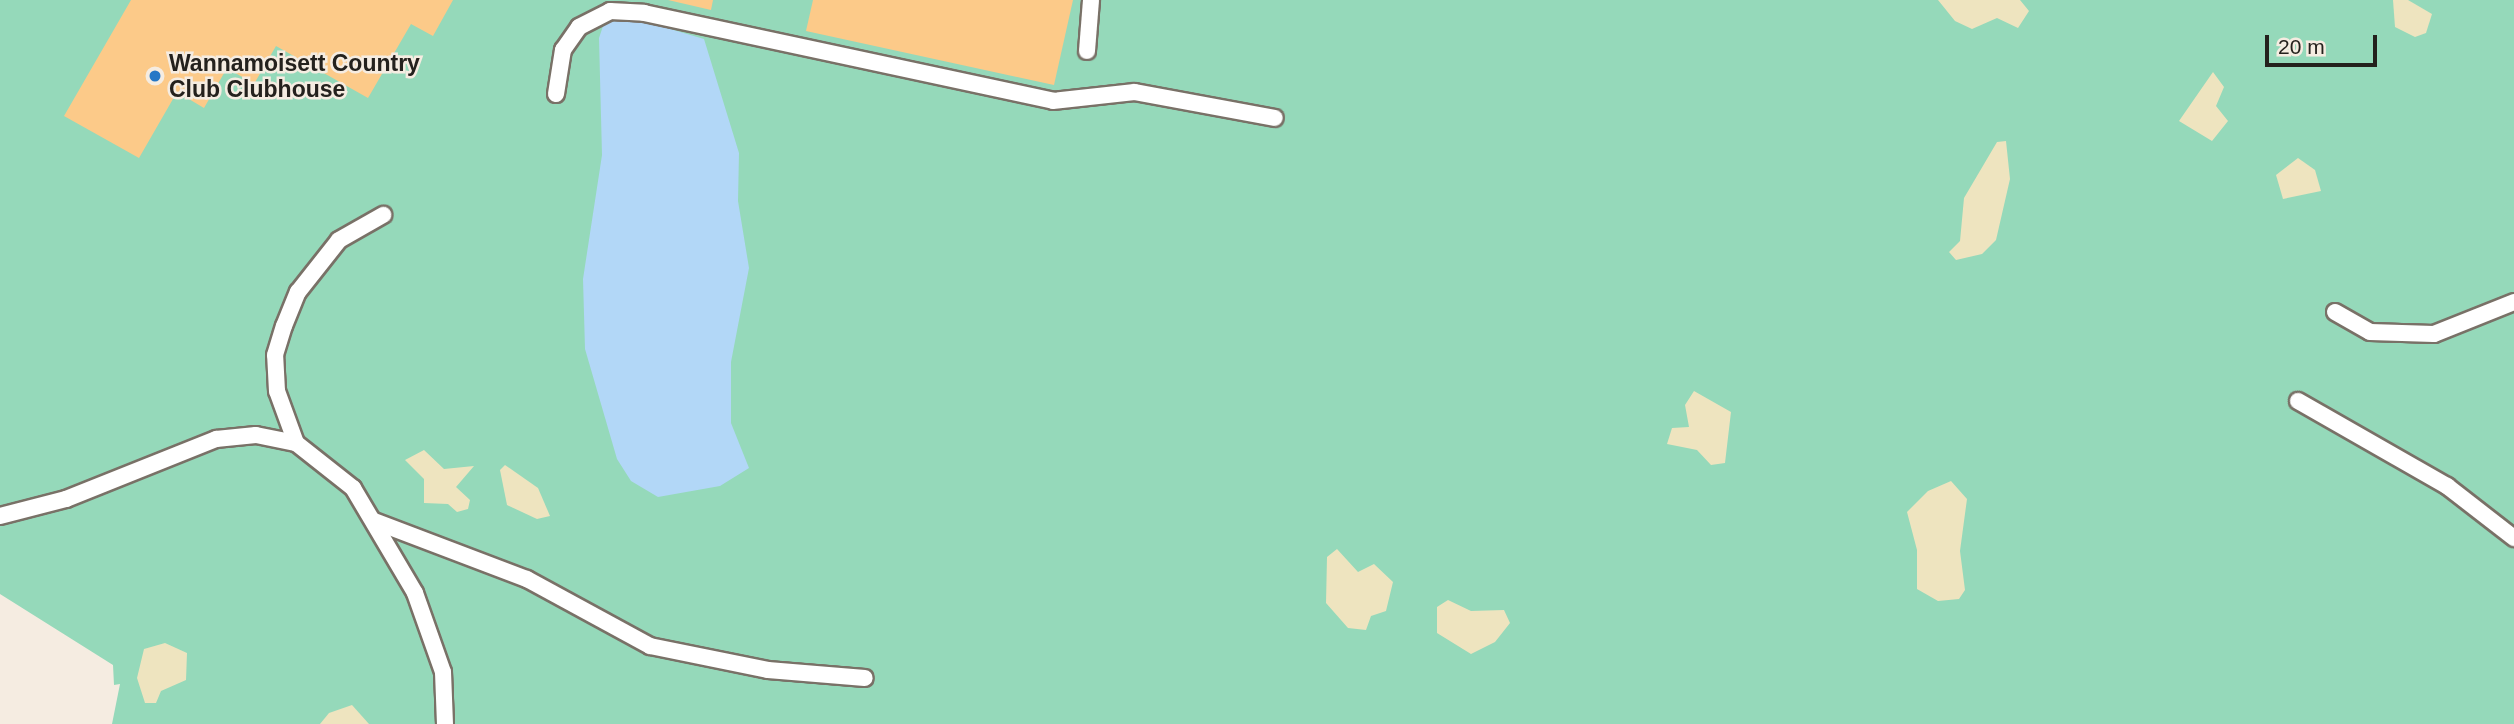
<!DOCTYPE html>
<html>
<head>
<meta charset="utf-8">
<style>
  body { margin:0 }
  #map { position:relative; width:2514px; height:724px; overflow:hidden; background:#f5ece1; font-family:Arial,sans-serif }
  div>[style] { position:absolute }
  .green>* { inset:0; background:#95d9ba }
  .sand>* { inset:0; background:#eee4bf }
  .water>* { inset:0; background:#b2d7f7 }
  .building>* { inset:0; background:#fcca89 }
  .roads { filter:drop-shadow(2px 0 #797167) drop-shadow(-2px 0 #797167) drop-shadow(0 2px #797167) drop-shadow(0 -2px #797167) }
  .service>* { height:16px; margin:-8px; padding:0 8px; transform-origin:8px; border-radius:8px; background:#fff }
  .dots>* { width:19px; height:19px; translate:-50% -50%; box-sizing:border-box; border:4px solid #f5ece1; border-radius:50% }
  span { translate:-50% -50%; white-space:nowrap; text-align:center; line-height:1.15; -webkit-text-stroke:5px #f5ece1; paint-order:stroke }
  .poi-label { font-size:23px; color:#24211d; font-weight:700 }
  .left { translate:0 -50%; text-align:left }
  .scale { position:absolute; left:2265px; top:35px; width:112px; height:32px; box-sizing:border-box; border:4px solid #24211d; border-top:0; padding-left:9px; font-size:21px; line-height:24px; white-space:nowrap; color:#24211d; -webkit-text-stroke:5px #f5ece1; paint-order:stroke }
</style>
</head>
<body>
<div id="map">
  <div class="green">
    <i style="clip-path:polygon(0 0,2514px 0,2514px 724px,112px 724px,120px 684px,114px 685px,113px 665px,0 594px)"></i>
  </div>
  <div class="sand">
    <i style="clip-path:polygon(1938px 0,2020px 0,2029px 11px,2018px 28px,1997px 18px,1972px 29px,1955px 21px)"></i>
    <i style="clip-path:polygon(2393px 0,2408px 0,2432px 14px,2426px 33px,2415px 37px,2395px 27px)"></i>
    <i style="clip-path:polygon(2213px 72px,2224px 87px,2216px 106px,2228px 121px,2212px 141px,2179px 121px)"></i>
    <i style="clip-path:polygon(2006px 141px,2010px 179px,1996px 240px,1982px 254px,1956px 260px,1949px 252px,1960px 241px,1964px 198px,1997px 142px)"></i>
    <i style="clip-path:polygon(2298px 158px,2315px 170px,2321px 191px,2283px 199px,2276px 175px)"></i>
    <i style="clip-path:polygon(1694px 391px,1731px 412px,1725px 463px,1711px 465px,1697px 450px,1667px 444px,1672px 428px,1689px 427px,1685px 405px)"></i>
    <i style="clip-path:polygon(424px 450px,444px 469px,474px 466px,456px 487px,470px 500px,468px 509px,457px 512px,448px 504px,424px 503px,424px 479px,405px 460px)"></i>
    <i style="clip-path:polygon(505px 465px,538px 488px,550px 516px,537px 519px,507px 505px,500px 470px)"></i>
    <i style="clip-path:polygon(1951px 481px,1967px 499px,1960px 551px,1965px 590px,1959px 599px,1938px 601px,1917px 589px,1917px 550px,1907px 512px,1928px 491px)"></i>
    <i style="clip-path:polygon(1337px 549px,1358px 572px,1374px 564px,1393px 582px,1386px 611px,1371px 616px,1366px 630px,1348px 628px,1326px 603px,1327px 557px)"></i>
    <i style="clip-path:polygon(1448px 600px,1471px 611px,1504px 610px,1510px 623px,1495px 642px,1471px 654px,1437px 633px,1437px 607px)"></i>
    <i style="clip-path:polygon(165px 643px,187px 653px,186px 680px,161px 691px,156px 703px,145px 703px,137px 678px,144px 649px)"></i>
    <i style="clip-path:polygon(352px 705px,369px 724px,320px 724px,329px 713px)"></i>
  </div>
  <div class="water">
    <i style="clip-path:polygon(633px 18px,704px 39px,739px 153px,738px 201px,749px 268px,731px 362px,731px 423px,749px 468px,720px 486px,658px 497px,631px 481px,617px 459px,585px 349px,583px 279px,602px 155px,599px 38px,604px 23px)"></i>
  </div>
  <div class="building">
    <i style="clip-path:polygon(131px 0,453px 0,433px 36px,411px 24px,368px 98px,276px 46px,254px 84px,227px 68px,204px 108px,177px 92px,139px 158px,64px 116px)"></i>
    <i style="clip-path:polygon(668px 0,713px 0,711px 10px)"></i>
    <i style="clip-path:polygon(813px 0,1073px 0,1054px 85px,806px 31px)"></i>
  </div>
  <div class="roads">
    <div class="service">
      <i style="left:1087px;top:51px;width:51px;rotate:-85.5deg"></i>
      <i style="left:556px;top:94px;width:45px;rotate:-81deg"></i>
      <i style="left:563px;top:50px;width:28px;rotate:-55deg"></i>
      <i style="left:579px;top:27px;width:35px;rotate:-27deg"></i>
      <i style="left:610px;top:11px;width:34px;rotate:3deg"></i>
      <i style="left:644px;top:13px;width:418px;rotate:12.1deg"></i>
      <i style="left:1053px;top:101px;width:82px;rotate:-6.3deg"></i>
      <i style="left:1135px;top:92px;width:142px;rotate:10.5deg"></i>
      <i style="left:2335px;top:312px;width:40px;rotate:29.7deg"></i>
      <i style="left:2370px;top:332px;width:64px;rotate:1.8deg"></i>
      <i style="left:2434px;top:334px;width:86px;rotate:-21.8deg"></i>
      <i style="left:2298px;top:401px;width:172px;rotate:29.7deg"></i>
      <i style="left:2447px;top:486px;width:85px;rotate:37.8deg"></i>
      <i style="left:296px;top:443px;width:55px;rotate:-110.1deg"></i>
      <i style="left:277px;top:391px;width:36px;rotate:-93deg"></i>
      <i style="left:275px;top:355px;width:30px;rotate:-73deg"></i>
      <i style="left:284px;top:326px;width:37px;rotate:-68deg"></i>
      <i style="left:298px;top:292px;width:66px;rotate:-51.7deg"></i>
      <i style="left:339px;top:240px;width:51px;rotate:-29.6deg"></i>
      <i style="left:0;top:516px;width:68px;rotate:-14.4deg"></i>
      <i style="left:66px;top:499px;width:162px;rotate:-21.8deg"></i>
      <i style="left:216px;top:439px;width:40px;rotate:-5.7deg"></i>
      <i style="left:256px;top:435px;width:41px;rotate:11.3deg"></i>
      <i style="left:296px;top:443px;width:73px;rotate:38.3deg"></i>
      <i style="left:353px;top:488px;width:122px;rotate:59.4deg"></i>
      <i style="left:415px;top:593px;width:84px;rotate:70.5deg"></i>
      <i style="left:443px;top:672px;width:52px;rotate:87.8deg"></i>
      <i style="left:374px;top:521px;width:164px;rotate:20.8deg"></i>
      <i style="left:527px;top:579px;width:140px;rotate:28.6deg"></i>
      <i style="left:650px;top:646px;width:120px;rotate:11.5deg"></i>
      <i style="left:768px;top:670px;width:97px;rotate:4.7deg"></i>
    </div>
  </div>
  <div class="dots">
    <i style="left:155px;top:76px;background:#2577c6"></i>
  </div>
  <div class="poi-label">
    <span class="left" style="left:169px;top:76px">Wannamoisett Country<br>Club Clubhouse</span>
  </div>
  <div class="scale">20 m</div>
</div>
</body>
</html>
